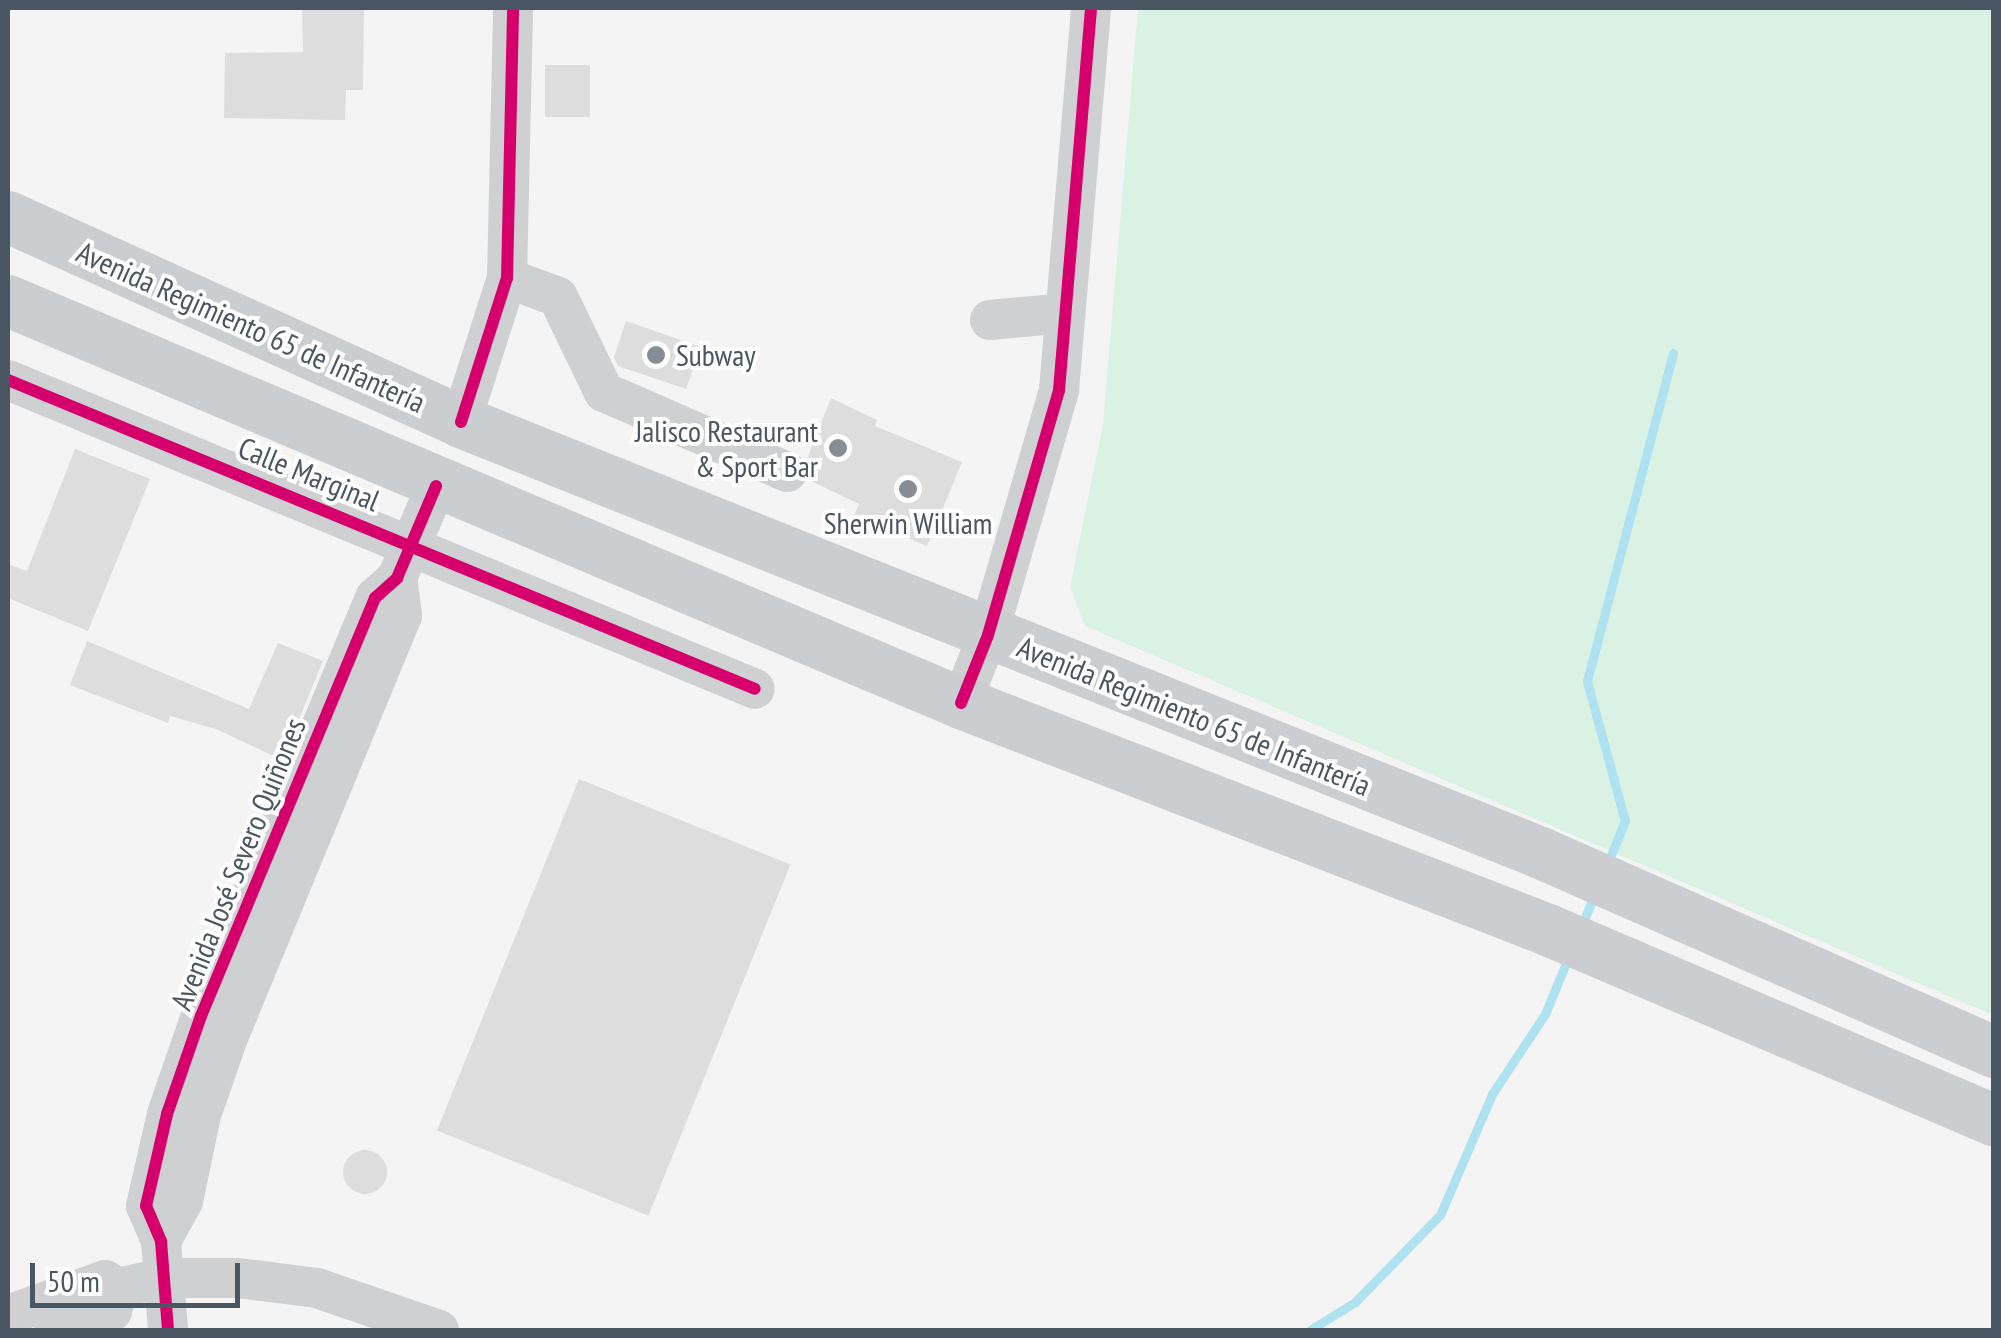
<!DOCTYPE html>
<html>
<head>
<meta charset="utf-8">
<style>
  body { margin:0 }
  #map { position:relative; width:2001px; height:1338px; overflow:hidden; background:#f4f4f4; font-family:"PT Sans Narrow",sans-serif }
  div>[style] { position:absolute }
  .green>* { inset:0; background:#d9f2e3 }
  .stream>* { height:9px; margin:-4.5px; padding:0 4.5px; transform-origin:4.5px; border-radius:4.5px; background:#aee2f0 }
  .building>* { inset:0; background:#ddddde; transform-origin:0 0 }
  .round { border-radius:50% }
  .minor>* { height:40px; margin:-20px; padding:0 20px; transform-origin:20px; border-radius:20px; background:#ced0d2 }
  .major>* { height:52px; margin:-26px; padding:0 26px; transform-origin:26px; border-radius:26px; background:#caced1 }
  .cycleway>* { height:12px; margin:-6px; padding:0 6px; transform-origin:6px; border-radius:6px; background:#d6006c }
  .dots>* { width:28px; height:28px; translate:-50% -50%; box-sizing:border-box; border:5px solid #fff; border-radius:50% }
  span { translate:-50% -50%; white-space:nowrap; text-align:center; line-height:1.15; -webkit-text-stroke:8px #fff; paint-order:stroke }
  .street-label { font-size:30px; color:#4a5661 }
  .poi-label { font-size:30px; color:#4a5661 }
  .left { translate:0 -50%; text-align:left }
  .right { translate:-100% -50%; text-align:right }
  .frame { position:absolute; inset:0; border:10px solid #4a5661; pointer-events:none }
  .scale { position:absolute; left:30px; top:1263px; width:210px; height:45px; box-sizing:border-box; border:5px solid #4a5661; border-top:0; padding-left:12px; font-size:30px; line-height:35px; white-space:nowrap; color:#4a5661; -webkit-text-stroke:8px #fff; paint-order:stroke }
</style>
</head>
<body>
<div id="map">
  <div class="green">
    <i style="clip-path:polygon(1138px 8px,1993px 8px,1993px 1015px,1085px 626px,1070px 587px,1103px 425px)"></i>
  </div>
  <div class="stream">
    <i style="left:1607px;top:865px;width:48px;rotate:-67.8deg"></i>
    <i style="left:1625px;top:821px;width:145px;rotate:-105.2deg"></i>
    <i style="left:1587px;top:681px;width:339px;rotate:-75.3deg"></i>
    <i style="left:1582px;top:925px;width:35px;rotate:-68deg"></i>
    <i style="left:1310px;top:1330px;width:53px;rotate:-31.9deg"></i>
    <i style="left:1355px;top:1302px;width:122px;rotate:-45.7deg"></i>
    <i style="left:1440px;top:1215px;width:132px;rotate:-66.7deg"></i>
    <i style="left:1492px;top:1094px;width:96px;rotate:-56.5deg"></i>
    <i style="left:1545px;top:1014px;width:61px;rotate:-67.7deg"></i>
  </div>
  <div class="building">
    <i style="clip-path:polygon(302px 8px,364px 8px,363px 90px,346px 90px,345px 120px,224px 118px,225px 53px,303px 52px)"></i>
    <i style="left:545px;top:65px;width:45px;height:52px"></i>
    <i style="clip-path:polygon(626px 321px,701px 347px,686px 389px,618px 366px,614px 357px)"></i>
    <i style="clip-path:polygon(831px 398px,877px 420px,875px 426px,962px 462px,927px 546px,854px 516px,859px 504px,809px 480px,807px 459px)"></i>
    <i style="clip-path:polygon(75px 449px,150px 479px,88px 631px,8px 598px,8px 564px,27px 571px)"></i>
    <i style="clip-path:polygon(87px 641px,249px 709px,278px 643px,323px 661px,282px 760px,216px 729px,170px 716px,168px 723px,70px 685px)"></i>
    <i style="left:579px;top:779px;width:228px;height:379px;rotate:22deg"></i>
    <i class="round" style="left:343px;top:1150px;width:44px;height:44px"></i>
  </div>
  <div class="minor">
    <i style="left:507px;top:278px;width:54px;rotate:20.4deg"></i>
    <i style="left:558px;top:297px;width:106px;rotate:64.2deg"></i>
    <i style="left:604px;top:392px;width:200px;rotate:23.6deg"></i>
    <i style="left:990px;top:320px;width:75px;rotate:-5.3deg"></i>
    <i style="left:8px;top:380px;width:808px;rotate:22.47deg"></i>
    <i style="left:461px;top:422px;width:151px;rotate:-72.3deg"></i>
    <i style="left:507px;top:278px;width:270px;rotate:-88.7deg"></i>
    <i style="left:961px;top:703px;width:73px;rotate:-68.3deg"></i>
    <i style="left:988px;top:635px;width:255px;rotate:-73.8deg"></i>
    <i style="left:1059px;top:390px;width:383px;rotate:-85.2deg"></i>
    <i style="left:161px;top:1241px;width:46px;rotate:-61.2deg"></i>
    <i style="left:183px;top:1201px;width:88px;rotate:-78.2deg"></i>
    <i style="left:201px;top:1115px;width:79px;rotate:-70.9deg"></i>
    <i style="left:227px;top:1040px;width:459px;rotate:-67.6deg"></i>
    <i style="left:402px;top:616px;width:38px;rotate:-97deg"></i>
    <i style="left:8px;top:1315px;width:103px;rotate:-19.8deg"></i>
    <i style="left:105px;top:1280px;width:15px;rotate:32deg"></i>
    <i style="left:118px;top:1288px;width:45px;rotate:-12.8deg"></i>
    <i style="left:162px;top:1278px;width:76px"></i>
    <i style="left:238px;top:1278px;width:80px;rotate:7.2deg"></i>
    <i style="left:317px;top:1288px;width:129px;rotate:19deg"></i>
    <i style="left:54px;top:1330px;width:61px;rotate:-18.1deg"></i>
    <i style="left:112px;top:1311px;width:24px;rotate:-75deg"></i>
    <i style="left:168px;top:1330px;width:89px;rotate:-94.5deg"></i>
    <i style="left:161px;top:1241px;width:38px;rotate:-113deg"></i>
    <i style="left:146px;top:1206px;width:94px;rotate:-77.1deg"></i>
    <i style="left:167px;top:1114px;width:104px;rotate:-70.9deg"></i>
    <i style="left:201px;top:1016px;width:453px;rotate:-67.4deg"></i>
    <i style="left:375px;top:598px;width:30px;rotate:-42deg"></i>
    <i style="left:397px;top:578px;width:100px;rotate:-67deg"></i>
  </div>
  <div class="major">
    <i style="left:8px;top:217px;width:497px;rotate:24.3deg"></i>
    <i style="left:461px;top:422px;width:1165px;rotate:21.76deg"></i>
    <i style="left:1543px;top:854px;width:493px;rotate:23.7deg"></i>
    <i style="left:8px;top:301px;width:1034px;rotate:22.87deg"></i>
    <i style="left:961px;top:703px;width:629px;rotate:21.14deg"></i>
    <i style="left:1548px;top:930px;width:485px;rotate:23.1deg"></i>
  </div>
  <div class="cycleway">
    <i style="left:8px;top:380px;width:808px;rotate:22.47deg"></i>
    <i style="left:461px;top:422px;width:151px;rotate:-72.3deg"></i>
    <i style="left:507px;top:278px;width:270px;rotate:-88.7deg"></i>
    <i style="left:961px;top:703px;width:73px;rotate:-68.3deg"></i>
    <i style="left:988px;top:635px;width:255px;rotate:-73.8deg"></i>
    <i style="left:1059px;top:390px;width:383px;rotate:-85.2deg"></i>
    <i style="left:168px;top:1330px;width:89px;rotate:-94.5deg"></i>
    <i style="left:161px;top:1241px;width:38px;rotate:-113deg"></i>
    <i style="left:146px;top:1206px;width:94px;rotate:-77.1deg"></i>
    <i style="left:167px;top:1114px;width:104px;rotate:-70.9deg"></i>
    <i style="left:201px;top:1016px;width:453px;rotate:-67.4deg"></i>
    <i style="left:375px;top:598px;width:30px;rotate:-42deg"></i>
    <i style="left:397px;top:578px;width:100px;rotate:-67deg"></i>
  </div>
  <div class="dots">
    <i style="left:656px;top:355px;background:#868d94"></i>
    <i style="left:838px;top:448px;background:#868d94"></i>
    <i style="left:908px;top:489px;background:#868d94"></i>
  </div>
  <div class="street-label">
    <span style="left:251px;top:327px;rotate:24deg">Avenida Regimiento 65 de Infantería</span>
    <span style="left:309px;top:474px;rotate:22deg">Calle Marginal</span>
    <span style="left:1194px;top:716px;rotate:22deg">Avenida Regimiento 65 de Infantería</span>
    <span style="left:238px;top:864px;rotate:-68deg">Avenida José Severo Quiñones</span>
  </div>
  <div class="poi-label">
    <span class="left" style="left:676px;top:355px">Subway</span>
    <span class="right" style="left:818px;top:448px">Jalisco Restaurant<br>&amp; Sport Bar</span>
    <span style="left:908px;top:523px">Sherwin William</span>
  </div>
  <div class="frame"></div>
  <div class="scale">50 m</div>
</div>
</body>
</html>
